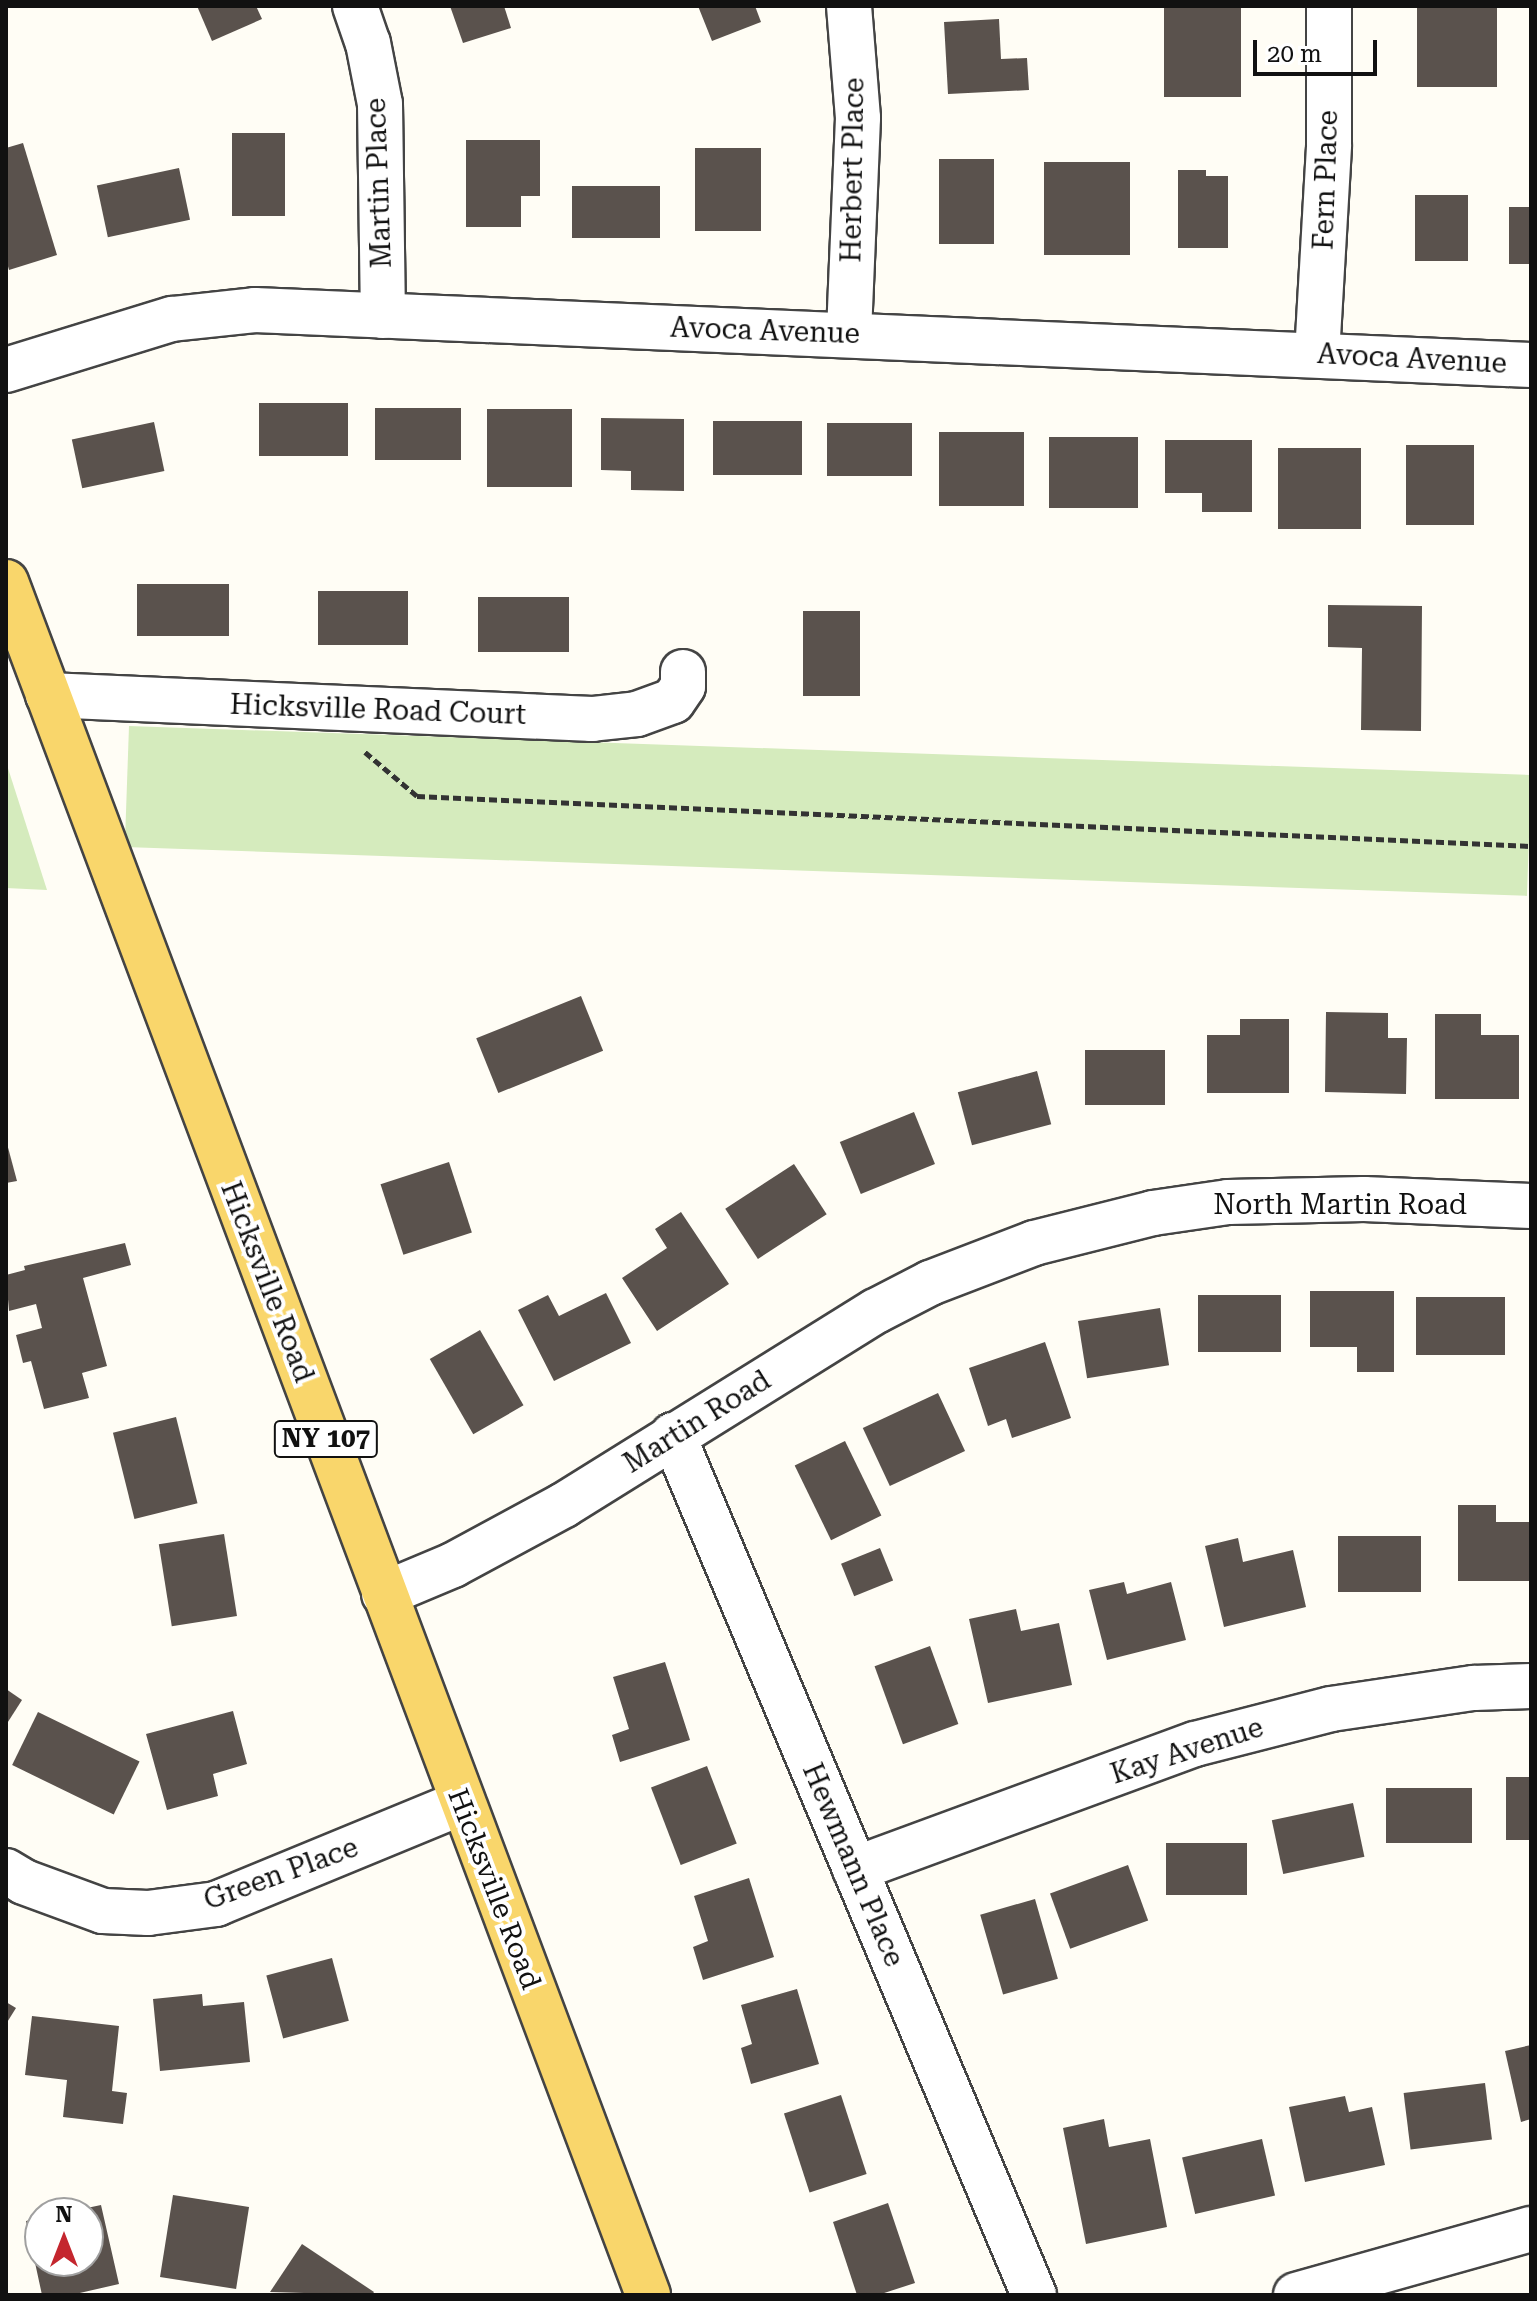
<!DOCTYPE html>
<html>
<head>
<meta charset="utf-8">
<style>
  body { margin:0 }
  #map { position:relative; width:1537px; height:2301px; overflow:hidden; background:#fffdf5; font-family:"Roboto Serif",serif }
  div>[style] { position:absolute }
  .green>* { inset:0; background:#d5ebbd; transform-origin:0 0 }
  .building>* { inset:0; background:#5a524d; transform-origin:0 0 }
  .path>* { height:5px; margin-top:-2.5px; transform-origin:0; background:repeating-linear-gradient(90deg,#333 0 8px,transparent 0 12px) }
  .roads { filter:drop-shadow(2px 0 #444) drop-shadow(-2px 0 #444) drop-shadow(0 2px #444) drop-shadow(0 -2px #444) }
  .minor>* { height:44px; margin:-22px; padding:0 22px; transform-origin:22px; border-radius:22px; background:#fff }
  .major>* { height:44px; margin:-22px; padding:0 22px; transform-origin:22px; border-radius:22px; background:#f9d66b }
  span { translate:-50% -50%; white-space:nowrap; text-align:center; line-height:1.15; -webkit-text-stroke:8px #fff; paint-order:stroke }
  .shield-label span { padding:2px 6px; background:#fff; border:2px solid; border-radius:6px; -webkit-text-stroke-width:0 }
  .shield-label { font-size:26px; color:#111; font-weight:700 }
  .street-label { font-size:28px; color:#111 }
  .frame { position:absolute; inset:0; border:8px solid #111; pointer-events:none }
  .north { position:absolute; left:24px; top:2197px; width:80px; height:80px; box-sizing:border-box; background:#fff; border:2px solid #a0a0a0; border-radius:50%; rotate:0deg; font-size:22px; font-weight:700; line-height:32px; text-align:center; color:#111 }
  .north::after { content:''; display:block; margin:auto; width:28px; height:36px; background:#c4262e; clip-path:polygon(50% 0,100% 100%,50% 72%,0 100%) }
  .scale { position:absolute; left:1253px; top:40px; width:124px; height:36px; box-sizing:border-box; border:4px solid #111; border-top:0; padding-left:10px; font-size:24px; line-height:28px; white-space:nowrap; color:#111; -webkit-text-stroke:6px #fff; paint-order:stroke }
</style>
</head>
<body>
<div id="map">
  <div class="green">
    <i style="left:129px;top:726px;width:1403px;height:121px;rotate:2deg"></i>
    <i style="clip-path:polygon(6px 762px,47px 890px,6px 888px)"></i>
  </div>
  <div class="building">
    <i style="clip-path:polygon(197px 6px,256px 6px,262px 19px,212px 41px)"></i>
    <i style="clip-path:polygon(450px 6px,504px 6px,511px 28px,463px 43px)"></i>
    <i style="clip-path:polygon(698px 6px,755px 6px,761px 22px,712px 41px)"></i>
    <i style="left:1164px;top:6px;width:77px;height:91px"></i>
    <i style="left:1417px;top:6px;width:80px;height:81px"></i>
    <i style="clip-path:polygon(999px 19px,1001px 59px,1027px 58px,1029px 90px,948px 94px,944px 22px)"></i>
    <i style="left:232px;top:133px;width:53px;height:83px"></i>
    <i style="clip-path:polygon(466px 140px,540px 140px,540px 196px,521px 196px,521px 227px,466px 227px)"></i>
    <i style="clip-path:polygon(23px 143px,57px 255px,9px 270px,6px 259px,6px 148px)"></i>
    <i style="left:695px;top:148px;width:66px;height:83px"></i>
    <i style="left:939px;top:159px;width:55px;height:85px"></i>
    <i style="left:1044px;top:162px;width:86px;height:93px"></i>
    <i style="left:179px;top:168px;width:53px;height:84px;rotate:78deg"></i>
    <i style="clip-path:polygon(1178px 170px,1206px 170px,1206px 176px,1228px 176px,1228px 248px,1178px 248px)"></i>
    <i style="left:572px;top:186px;width:88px;height:52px"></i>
    <i style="left:1415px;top:195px;width:53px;height:66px"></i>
    <i style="left:1509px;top:207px;width:22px;height:57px"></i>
    <i style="left:259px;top:403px;width:89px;height:53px"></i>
    <i style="left:375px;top:408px;width:86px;height:52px"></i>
    <i style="left:487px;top:409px;width:85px;height:78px"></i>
    <i style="clip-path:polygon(601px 418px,684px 419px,684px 491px,631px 490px,631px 471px,601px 470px)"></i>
    <i style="left:713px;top:421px;width:89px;height:54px"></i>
    <i style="left:154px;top:422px;width:50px;height:84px;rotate:78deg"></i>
    <i style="left:827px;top:423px;width:85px;height:53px"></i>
    <i style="left:939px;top:432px;width:85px;height:74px"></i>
    <i style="left:1049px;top:437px;width:89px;height:71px"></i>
    <i style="clip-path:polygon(1165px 440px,1252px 440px,1252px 512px,1202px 512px,1202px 493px,1165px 493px)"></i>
    <i style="left:1406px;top:445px;width:68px;height:80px"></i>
    <i style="left:1278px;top:448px;width:83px;height:81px"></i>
    <i style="left:137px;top:584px;width:92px;height:52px"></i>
    <i style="left:318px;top:591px;width:90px;height:54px"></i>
    <i style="left:478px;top:597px;width:91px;height:55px"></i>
    <i style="clip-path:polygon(1328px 605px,1422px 606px,1421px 731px,1361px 730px,1362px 648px,1328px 647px)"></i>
    <i style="left:803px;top:611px;width:57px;height:85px"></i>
    <i style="left:581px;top:996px;width:59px;height:113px;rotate:68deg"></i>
    <i style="clip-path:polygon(1326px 1012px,1388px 1013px,1388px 1038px,1407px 1038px,1406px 1094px,1325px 1092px)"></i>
    <i style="clip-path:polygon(1435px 1014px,1481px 1014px,1481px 1035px,1519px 1035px,1519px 1099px,1435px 1099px)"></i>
    <i style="clip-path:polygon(1240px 1019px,1289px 1019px,1289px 1093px,1207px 1093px,1207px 1035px,1240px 1035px)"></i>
    <i style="left:1085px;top:1050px;width:80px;height:55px"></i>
    <i style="left:1037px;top:1071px;width:55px;height:82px;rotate:75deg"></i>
    <i style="left:914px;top:1112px;width:56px;height:80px;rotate:68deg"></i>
    <i style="clip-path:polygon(6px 1140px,17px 1181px,6px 1183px)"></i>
    <i style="left:449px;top:1162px;width:74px;height:72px;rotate:72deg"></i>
    <i style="left:794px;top:1164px;width:60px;height:82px;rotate:57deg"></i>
    <i style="clip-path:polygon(681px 1212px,729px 1284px,657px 1331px,622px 1278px,667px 1248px,655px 1229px)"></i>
    <i style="clip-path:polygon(125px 1243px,131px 1265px,83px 1278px,107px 1366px,82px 1373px,89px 1398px,44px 1409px,31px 1361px,23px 1363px,16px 1335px,42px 1328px,36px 1304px,9px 1311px,6px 1275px,25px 1270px,24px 1266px)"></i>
    <i style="clip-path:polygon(1310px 1291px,1394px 1291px,1394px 1372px,1357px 1372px,1357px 1347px,1310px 1347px)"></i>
    <i style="clip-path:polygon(606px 1293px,631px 1343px,554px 1381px,518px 1310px,548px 1295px,559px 1316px)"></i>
    <i style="left:1198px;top:1295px;width:83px;height:57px"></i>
    <i style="left:1416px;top:1297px;width:89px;height:58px"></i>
    <i style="left:1160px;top:1308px;width:58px;height:83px;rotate:81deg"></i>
    <i style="left:480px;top:1330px;width:87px;height:58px;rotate:60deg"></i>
    <i style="clip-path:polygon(1045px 1342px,1071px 1418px,1012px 1438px,1006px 1419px,988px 1426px,969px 1368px)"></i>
    <i style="left:938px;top:1393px;width:64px;height:83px;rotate:65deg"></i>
    <i style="left:176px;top:1417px;width:89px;height:65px;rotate:76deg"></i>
    <i style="left:845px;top:1441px;width:83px;height:56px;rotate:64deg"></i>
    <i style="clip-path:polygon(1458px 1505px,1496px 1505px,1496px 1522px,1531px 1522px,1531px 1581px,1458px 1581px)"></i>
    <i style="left:224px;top:1534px;width:83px;height:66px;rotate:81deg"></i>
    <i style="left:1338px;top:1536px;width:83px;height:56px"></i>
    <i style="clip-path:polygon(1238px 1538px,1243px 1562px,1293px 1550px,1306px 1607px,1224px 1627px,1205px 1546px)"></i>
    <i style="left:880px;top:1548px;width:35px;height:42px;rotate:68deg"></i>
    <i style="clip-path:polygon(1124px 1582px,1127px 1594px,1171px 1582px,1186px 1640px,1107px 1660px,1089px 1590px)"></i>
    <i style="clip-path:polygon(1016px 1609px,1021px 1631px,1059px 1623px,1072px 1685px,988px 1703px,969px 1619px)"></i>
    <i style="left:930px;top:1646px;width:83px;height:59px;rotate:70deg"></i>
    <i style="clip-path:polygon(665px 1662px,690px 1740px,620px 1762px,612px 1735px,629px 1729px,613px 1677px)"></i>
    <i style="clip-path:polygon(6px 1689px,22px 1700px,6px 1725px)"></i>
    <i style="clip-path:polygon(233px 1711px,247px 1764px,213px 1774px,218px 1796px,167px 1810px,146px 1734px)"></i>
    <i style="left:38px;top:1712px;width:113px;height:59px;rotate:26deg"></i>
    <i style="left:707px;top:1766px;width:83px;height:60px;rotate:69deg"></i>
    <i style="left:1506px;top:1777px;width:25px;height:63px"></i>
    <i style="left:1386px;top:1788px;width:86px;height:55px"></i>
    <i style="left:1353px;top:1803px;width:55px;height:83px;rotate:78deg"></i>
    <i style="left:1166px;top:1843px;width:81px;height:52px"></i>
    <i style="left:1128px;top:1865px;width:59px;height:83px;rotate:70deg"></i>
    <i style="clip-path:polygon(749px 1878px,774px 1957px,703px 1980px,693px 1947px,708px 1941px,694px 1896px)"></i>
    <i style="left:1035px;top:1899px;width:83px;height:57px;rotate:74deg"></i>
    <i style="left:332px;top:1958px;width:65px;height:68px;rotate:75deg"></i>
    <i style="clip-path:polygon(797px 1989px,819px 2064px,751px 2084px,741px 2048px,752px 2044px,741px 2005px)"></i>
    <i style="clip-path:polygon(202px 1994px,203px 2006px,244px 2002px,250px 2062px,160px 2071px,153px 1999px)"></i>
    <i style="clip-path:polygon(6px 2002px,16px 2008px,6px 2024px)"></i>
    <i style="clip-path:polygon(32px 2016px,119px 2026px,112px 2091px,127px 2093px,123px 2124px,63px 2117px,67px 2080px,25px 2075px)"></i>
    <i style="clip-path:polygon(1531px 2045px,1531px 2119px,1521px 2122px,1505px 2051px)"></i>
    <i style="left:1485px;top:2083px;width:57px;height:82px;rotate:83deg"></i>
    <i style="left:841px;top:2095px;width:83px;height:60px;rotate:72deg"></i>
    <i style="clip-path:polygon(1345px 2096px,1349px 2112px,1372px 2107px,1385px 2165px,1305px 2182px,1289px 2107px)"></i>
    <i style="clip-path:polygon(1104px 2119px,1109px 2147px,1150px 2139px,1167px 2227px,1086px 2244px,1063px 2128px)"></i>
    <i style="left:1262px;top:2139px;width:58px;height:82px;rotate:77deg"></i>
    <i style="left:173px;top:2195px;width:77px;height:83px;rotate:9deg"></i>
    <i style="clip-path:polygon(888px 2203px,915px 2283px,878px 2295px,857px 2295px,833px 2222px)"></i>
    <i style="clip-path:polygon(101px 2205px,119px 2284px,71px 2295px,42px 2295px,26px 2221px,40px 2218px,40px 2261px,88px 2261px,88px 2213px,68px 2212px)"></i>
    <i style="clip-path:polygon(302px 2244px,374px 2292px,372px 2295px,270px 2292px)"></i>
  </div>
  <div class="path">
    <i style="left:365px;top:752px;width:68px;rotate:40.2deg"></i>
    <i style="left:417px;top:796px;width:1115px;rotate:2.57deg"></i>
  </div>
  <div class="roads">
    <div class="minor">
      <i style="left:355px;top:6px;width:39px;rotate:71deg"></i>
      <i style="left:368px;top:43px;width:62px;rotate:78.9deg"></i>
      <i style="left:380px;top:104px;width:212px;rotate:89.2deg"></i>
      <i style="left:849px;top:6px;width:112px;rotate:85.4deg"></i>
      <i style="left:858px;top:118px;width:217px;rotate:92.4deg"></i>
      <i style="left:1317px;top:355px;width:211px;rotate:-86.7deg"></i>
      <i style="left:1329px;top:144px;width:138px;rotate:-90deg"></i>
      <i style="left:6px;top:370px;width:174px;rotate:-17.1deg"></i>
      <i style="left:172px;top:319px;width:83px;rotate:-6.2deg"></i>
      <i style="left:255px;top:310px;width:1277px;rotate:2.47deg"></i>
      <i style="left:48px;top:695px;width:545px;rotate:2.53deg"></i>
      <i style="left:592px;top:719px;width:45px;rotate:-6.3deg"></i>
      <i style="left:637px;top:714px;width:38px;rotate:-20deg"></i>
      <i style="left:673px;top:701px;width:18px;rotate:-56deg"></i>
      <i style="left:683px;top:686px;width:14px;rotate:-90deg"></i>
      <i style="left:673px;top:1435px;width:933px;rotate:67.23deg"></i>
      <i style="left:384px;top:1594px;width:75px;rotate:-22.8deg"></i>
      <i style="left:453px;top:1565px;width:126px;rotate:-28.4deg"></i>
      <i style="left:564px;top:1505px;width:367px;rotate:-31.9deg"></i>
      <i style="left:876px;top:1311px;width:61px;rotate:-27.4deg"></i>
      <i style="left:930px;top:1283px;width:111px;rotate:-21deg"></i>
      <i style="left:1034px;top:1243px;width:123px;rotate:-14.1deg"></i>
      <i style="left:1153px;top:1213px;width:76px;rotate:-8.3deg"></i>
      <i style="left:1228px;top:1202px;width:136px;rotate:-1.3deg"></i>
      <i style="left:1364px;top:1199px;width:167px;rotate:2.4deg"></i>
      <i style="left:855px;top:1869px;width:362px;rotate:-20.2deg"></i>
      <i style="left:1195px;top:1744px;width:140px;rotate:-14.4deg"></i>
      <i style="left:1331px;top:1709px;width:145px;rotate:-8.4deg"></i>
      <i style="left:1474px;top:1688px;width:57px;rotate:-2deg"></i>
      <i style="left:6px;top:1871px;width:21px;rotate:31deg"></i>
      <i style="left:24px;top:1882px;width:84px;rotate:20.2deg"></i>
      <i style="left:103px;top:1911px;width:45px;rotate:2.5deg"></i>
      <i style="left:148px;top:1913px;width:69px;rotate:-7.5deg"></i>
      <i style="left:216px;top:1904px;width:265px;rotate:-22.4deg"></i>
      <i style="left:1296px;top:2295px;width:244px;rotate:-15.7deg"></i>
    </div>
    <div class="major">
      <i style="left:6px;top:582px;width:1829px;rotate:69.45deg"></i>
    </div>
  </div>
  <div class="shield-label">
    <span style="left:326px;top:1439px">NY 107</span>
  </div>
  <div class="street-label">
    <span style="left:853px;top:170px;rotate:-89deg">Herbert Place</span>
    <span style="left:1326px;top:180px;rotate:-88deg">Fern Place</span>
    <span style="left:379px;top:183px;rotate:-92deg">Martin Place</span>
    <span style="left:765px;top:331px;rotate:2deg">Avoca Avenue</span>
    <span style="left:1412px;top:359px;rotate:3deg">Avoca Avenue</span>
    <span style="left:378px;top:710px;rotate:2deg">Hicksville Road Court</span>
    <span style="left:1340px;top:1205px">North Martin Road</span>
    <span style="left:267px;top:1282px;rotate:69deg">Hicksville Road</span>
    <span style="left:697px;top:1422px;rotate:-32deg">Martin Road</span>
    <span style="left:1187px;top:1751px;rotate:-18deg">Kay Avenue</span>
    <span style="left:853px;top:1865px;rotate:67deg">Hewmann Place</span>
    <span style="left:281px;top:1874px;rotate:-20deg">Green Place</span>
    <span style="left:494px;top:1889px;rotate:69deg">Hicksville Road</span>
  </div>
  <div class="frame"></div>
  <div class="north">N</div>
  <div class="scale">20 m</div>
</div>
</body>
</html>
